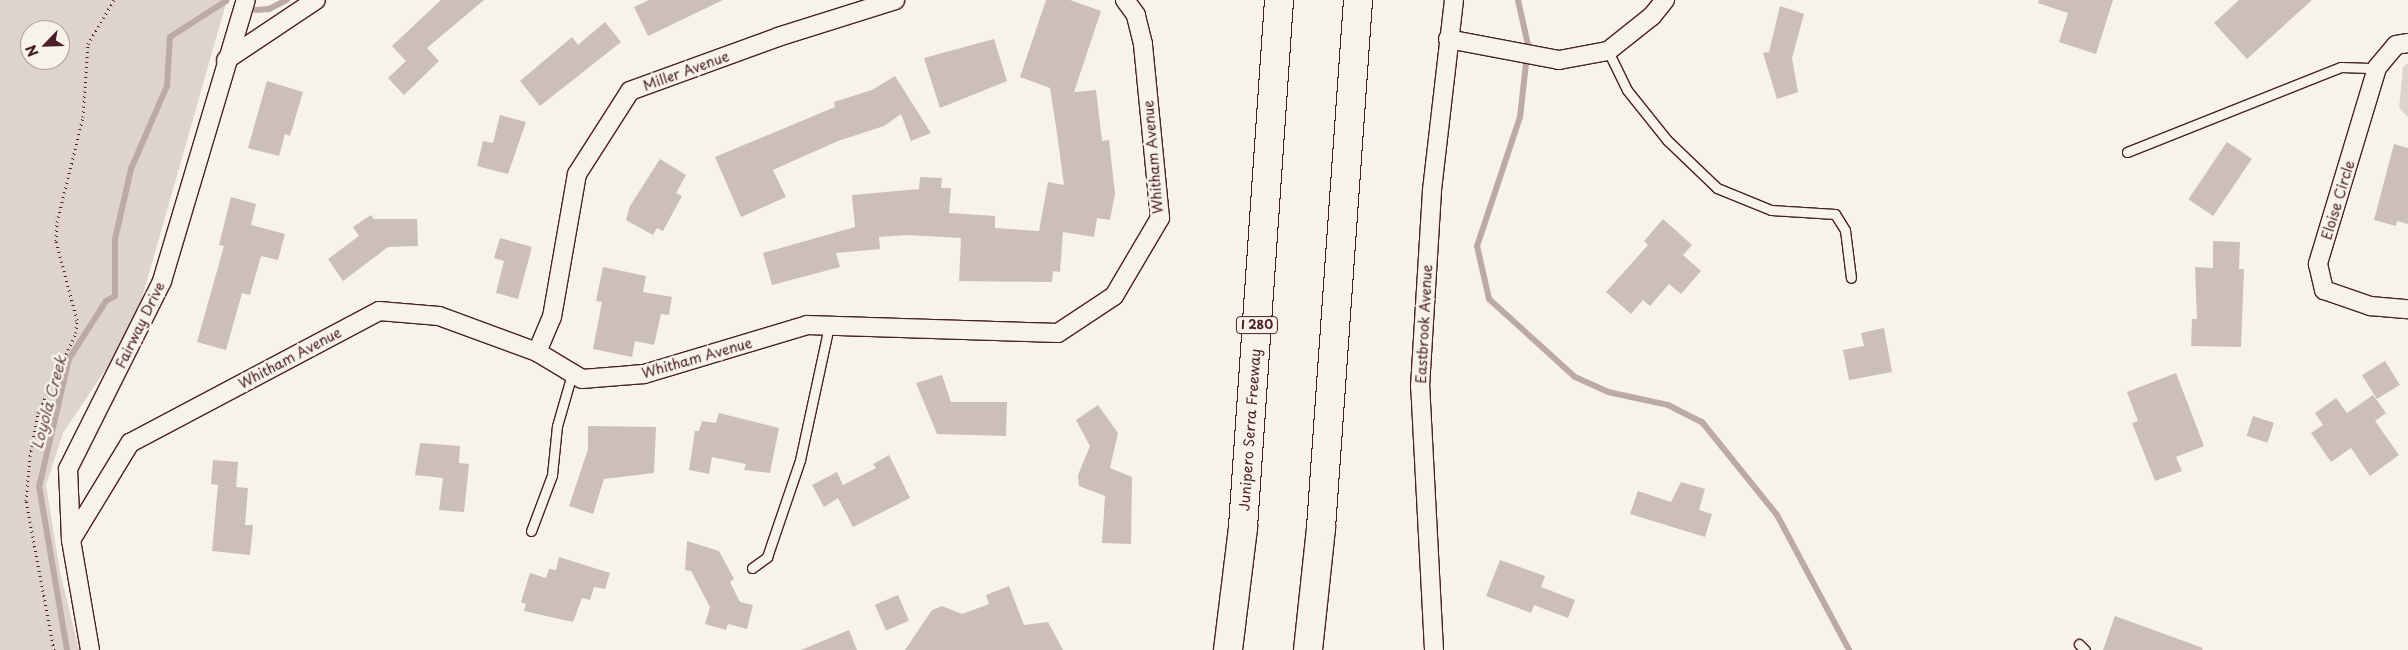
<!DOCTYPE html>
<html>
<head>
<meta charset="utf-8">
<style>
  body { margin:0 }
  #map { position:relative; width:2408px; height:650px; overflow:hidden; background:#f7f3e8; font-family:"Playpen Sans",sans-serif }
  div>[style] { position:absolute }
  .green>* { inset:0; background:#ded4cc }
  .stream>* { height:6px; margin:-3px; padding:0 3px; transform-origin:3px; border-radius:3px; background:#bcaaa7 }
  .building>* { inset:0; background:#ccbfb9; transform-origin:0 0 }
  .path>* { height:3px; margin-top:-1.5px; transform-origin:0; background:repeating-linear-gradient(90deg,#4a1f2b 0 1px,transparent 0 5px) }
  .roads { filter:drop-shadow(1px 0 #4a1f2b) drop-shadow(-1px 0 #4a1f2b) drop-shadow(0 1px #4a1f2b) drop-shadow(0 -1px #4a1f2b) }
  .lane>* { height:9px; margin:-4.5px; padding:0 4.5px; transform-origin:4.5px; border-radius:4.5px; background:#f7f3e8 }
  .street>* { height:18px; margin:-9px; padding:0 9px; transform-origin:9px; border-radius:9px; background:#f7f3e8 }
  .highway>* { height:28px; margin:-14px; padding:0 14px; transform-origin:14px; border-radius:14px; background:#f7f3e8 }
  span { translate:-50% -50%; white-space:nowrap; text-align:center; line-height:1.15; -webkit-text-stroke:5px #f7f3e8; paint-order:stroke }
  .shield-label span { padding:1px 4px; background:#f7f3e8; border:1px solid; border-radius:4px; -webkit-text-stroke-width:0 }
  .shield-label { font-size:12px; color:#4a1f2b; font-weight:700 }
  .street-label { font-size:14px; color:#4a1f2b }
  .water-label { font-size:15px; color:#6c4950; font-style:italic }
  .north { position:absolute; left:20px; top:20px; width:50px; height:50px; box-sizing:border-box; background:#f7f3e8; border:1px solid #b29e9c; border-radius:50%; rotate:246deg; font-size:14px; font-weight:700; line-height:20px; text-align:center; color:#4a1f2b }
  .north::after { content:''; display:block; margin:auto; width:18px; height:22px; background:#4a1f2b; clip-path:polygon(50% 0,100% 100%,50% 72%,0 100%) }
</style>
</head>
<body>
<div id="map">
  <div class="green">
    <i style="clip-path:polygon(evenodd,0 0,227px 0,138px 312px,114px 357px,63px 433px,46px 485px,60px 572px,79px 650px,0 650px,0 0,30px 30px,60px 30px,60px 60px,30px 60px,30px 30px)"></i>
    <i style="clip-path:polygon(2408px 63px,2408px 117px,2399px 108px,2403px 67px)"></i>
  </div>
  <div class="stream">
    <i style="left:1518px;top:0;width:46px;rotate:77.5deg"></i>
    <i style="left:1528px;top:45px;width:72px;rotate:96.3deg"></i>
    <i style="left:1520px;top:117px;width:136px;rotate:108.4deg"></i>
    <i style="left:1477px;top:246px;width:54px;rotate:77.2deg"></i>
    <i style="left:1489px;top:299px;width:116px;rotate:42.2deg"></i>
    <i style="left:1575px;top:377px;width:36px;rotate:24deg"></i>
    <i style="left:1608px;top:392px;width:61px;rotate:12.2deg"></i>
    <i style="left:1668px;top:405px;width:38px;rotate:27deg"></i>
    <i style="left:1702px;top:422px;width:119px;rotate:51.1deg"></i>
    <i style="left:1777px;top:515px;width:153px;rotate:61.9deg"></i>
    <i style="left:256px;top:10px;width:13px;rotate:-4deg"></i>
    <i style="left:269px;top:9px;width:20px;rotate:-27deg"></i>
    <i style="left:67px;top:650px;width:165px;rotate:-99.7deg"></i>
    <i style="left:39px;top:487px;width:79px;rotate:-76.8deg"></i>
    <i style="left:57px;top:410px;width:52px;rotate:-76.8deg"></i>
    <i style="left:69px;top:359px;width:69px;rotate:-57.5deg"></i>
    <i style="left:106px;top:301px;width:10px;rotate:-29deg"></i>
    <i style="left:115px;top:296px;width:57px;rotate:-90deg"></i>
    <i style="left:115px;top:239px;width:72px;rotate:-77.1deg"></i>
    <i style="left:131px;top:169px;width:90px;rotate:-66.6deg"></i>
    <i style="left:167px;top:86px;width:49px;rotate:-86.5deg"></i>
    <i style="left:170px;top:37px;width:67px;rotate:-32.7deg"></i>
  </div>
  <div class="building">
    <i style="clip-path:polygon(441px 0,484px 0,427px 48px,439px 61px,404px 95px,388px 78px,406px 61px,392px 46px)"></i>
    <i style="clip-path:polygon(649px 0,723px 0,648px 36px,634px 7px)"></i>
    <i style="clip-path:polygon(1046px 0,1070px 0,1101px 11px,1074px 92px,1096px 90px,1102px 141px,1109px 140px,1115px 194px,1110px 220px,1097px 218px,1094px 237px,1063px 232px,1060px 272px,1053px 271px,1052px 282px,959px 281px,961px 238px,907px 235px,879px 237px,880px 249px,836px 253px,840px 267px,772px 285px,763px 253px,855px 227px,852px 195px,919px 189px,920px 177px,942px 178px,941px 188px,951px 188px,949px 213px,995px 216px,995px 228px,1039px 231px,1048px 182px,1064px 185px,1057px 133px,1050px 88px,1020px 77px)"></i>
    <i style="clip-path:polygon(2039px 0,2113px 0,2096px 54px,2059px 42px,2068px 13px,2038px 3px)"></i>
    <i style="clip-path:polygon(2239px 0,2312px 0,2247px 59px,2214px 23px)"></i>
    <i style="clip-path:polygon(1780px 6px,1804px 14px,1792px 58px,1798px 92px,1777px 99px,1763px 53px,1769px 52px)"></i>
    <i style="clip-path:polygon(605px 22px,621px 42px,540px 106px,520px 81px,572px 37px,578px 45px)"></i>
    <i style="clip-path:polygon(994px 39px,1007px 81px,940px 108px,924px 58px)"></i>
    <i style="clip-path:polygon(895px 76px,931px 133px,911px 141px,901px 114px,884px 126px,838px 141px,773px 170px,786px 197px,741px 217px,715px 157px,835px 107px,834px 102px,872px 90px)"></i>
    <i style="clip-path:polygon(267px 81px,303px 92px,290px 136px,285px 134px,279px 156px,248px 148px)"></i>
    <i style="clip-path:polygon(500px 115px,526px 122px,508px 174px,477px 166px,483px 141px,493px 143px)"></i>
    <i style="left:2227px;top:142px;width:30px;height:69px;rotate:34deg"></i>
    <i style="clip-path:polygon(2394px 144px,2408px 148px,2408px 224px,2397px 221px,2396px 226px,2374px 220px)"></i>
    <i style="clip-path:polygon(660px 159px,686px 175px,676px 193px,682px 196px,663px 231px,657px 228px,653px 235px,626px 220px,630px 206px)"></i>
    <i style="clip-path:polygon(231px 197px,256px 204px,251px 225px,285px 234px,278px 260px,261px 256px,250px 295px,242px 293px,226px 350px,197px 342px,224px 246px,219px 245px)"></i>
    <i style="clip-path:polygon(371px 215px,374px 219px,417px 219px,418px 246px,388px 247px,343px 281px,328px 259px,359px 236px,353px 227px)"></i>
    <i style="clip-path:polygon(1663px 219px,1692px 245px,1683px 255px,1701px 271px,1681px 294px,1669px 284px,1650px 306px,1643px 300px,1631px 314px,1606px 292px,1648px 245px,1644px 241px)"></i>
    <i style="clip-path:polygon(500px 238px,532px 247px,518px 299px,496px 293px,504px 261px,494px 258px)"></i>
    <i style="clip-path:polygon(2213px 241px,2240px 242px,2239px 269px,2244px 269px,2241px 347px,2191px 346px,2192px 319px,2197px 319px,2195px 267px,2213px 268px)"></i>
    <i style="clip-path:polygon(603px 267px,646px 276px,643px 292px,672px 297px,669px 315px,661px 314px,654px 345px,635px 341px,632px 357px,593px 349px,602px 302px,596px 301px)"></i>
    <i style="clip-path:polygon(1884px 328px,1892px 372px,1849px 380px,1843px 350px,1864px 346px,1861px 333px)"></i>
    <i style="left:2385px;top:361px;width:28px;height:27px;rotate:58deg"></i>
    <i style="clip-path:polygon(2176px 373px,2204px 446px,2176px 457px,2182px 471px,2155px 481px,2132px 423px,2138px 421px,2127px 392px)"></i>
    <i style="clip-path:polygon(942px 375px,951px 402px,1007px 402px,1006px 436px,937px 434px,916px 383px)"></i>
    <i style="clip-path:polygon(2373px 395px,2386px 413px,2375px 421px,2399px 455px,2370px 476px,2351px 448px,2331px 462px,2311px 433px,2323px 425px,2315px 413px,2336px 398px,2347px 413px)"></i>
    <i style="clip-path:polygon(1098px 405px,1118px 433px,1110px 468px,1132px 477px,1131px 544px,1102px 543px,1105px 496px,1079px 486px,1078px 475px,1090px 446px,1076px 420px)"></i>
    <i style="clip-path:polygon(719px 413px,779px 428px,770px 473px,744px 470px,746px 464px,712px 457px,709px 474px,689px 470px,695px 431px,699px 431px,702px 421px,716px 423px)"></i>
    <i style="left:2253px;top:416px;width:22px;height:21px;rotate:18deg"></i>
    <i style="clip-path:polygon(588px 426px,656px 427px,654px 473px,604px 479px,593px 514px,569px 506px,588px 449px)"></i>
    <i style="clip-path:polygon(420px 443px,460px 446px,459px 463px,469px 464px,464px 512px,439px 510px,443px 478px,415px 475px)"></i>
    <i style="clip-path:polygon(889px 455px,910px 498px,853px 527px,838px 498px,824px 507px,812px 485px,837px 472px,843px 485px,876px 468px,873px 464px)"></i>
    <i style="clip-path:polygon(213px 460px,238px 462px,236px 487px,248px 488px,245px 525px,253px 525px,250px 555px,212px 551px,218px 485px,211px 484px)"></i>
    <i style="clip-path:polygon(1681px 482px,1705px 489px,1699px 510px,1712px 514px,1705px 537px,1630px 514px,1638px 491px,1671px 502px)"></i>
    <i style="clip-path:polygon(687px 541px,719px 551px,734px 579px,730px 582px,740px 602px,753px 605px,747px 629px,728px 624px,726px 630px,705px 624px,710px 607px,691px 571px,685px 570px)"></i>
    <i style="clip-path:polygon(559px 557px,610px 573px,605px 589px,594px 587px,590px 600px,582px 598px,573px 622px,524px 611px,526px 604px,521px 602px,530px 573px,546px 578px,549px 569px,556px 570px)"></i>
    <i style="clip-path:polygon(1500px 560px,1545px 576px,1541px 587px,1575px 600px,1568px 618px,1534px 605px,1531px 613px,1486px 596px)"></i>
    <i style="clip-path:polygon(1009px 586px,1024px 625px,1048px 622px,1063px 650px,905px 650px,932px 610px,942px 606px,962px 614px,989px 604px,986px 595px)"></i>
    <i style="left:898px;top:595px;width:28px;height:25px;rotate:67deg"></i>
    <i style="clip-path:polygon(2115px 616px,2203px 648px,2202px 650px,2103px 650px)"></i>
    <i style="clip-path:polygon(849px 630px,857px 650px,801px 650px)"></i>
  </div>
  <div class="path">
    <i style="left:54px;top:650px;width:152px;rotate:-100.6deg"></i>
    <i style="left:26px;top:501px;width:45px;rotate:-84.9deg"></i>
    <i style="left:30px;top:456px;width:44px;rotate:-79.5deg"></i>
    <i style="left:38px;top:413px;width:89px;rotate:-64.6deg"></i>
    <i style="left:76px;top:333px;width:13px;rotate:-86deg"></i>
    <i style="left:77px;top:320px;width:82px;rotate:-104.9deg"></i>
    <i style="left:56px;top:241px;width:19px;rotate:-87deg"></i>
    <i style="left:57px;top:222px;width:108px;rotate:-76.1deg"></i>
    <i style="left:83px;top:117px;width:73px;rotate:-86.1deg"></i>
    <i style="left:88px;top:44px;width:51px;rotate:-59.4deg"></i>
  </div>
  <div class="roads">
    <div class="lane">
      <i style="left:1608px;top:51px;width:43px;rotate:64deg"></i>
      <i style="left:1627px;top:90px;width:64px;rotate:51.3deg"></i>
      <i style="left:1667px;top:140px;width:69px;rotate:43.8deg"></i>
      <i style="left:1717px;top:188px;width:58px;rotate:22.2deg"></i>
      <i style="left:1771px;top:210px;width:64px;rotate:3.6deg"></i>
      <i style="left:1835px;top:214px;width:19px;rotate:58deg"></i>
      <i style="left:1845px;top:230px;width:48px;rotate:82.9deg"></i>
      <i style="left:2127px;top:152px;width:230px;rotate:-21.7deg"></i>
      <i style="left:2341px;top:67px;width:36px;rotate:2deg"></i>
      <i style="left:531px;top:531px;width:60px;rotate:-69.4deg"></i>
      <i style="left:552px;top:475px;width:49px;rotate:-84.2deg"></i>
      <i style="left:557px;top:426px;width:54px;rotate:-73.9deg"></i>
      <i style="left:752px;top:568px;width:19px;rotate:-36deg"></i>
      <i style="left:767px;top:557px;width:102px;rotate:-71.2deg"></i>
      <i style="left:800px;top:460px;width:137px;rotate:-77.8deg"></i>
      <i style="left:2079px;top:644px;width:8px;rotate:45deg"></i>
    </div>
    <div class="street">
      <i style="left:1448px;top:39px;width:113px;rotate:10.7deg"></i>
      <i style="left:1559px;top:60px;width:50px;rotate:-10.4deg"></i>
      <i style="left:1608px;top:51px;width:56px;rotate:-38.5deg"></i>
      <i style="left:1652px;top:16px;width:21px;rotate:-51deg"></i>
      <i style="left:2408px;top:43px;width:12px;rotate:171deg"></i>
      <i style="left:2396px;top:45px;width:30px;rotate:130deg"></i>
      <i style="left:2377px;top:68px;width:205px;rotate:106.8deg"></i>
      <i style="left:2318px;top:264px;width:27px;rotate:77deg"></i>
      <i style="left:2324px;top:290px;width:49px;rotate:19.2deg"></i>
      <i style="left:2370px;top:306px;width:38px;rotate:5deg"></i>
      <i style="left:226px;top:60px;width:108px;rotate:-33.7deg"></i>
      <i style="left:537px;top:352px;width:38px;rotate:-67deg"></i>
      <i style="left:552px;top:317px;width:145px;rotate:-80.1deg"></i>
      <i style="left:577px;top:174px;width:98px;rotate:-57.4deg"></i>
      <i style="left:630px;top:91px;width:158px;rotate:-20deg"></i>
      <i style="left:778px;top:37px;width:123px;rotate:-17.5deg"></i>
      <i style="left:71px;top:540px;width:114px;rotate:-58.7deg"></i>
      <i style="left:130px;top:443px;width:282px;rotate:-27.9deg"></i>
      <i style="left:379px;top:311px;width:60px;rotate:4.8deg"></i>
      <i style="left:439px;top:316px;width:104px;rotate:20.2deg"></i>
      <i style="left:537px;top:352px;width:52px;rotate:31deg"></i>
      <i style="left:582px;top:379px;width:62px;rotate:-4.6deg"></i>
      <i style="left:644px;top:374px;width:170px;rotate:-16.7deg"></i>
      <i style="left:807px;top:325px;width:251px;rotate:1.8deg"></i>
      <i style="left:1058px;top:333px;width:67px;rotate:-33.5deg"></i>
      <i style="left:1114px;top:296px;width:91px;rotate:-59.5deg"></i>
      <i style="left:1160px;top:218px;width:175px;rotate:-95.6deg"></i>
      <i style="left:1143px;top:44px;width:30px;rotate:-104deg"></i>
      <i style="left:1136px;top:15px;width:19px;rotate:-126deg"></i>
      <i style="left:90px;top:650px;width:112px;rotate:-99.8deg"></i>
      <i style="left:71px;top:540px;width:71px;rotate:-92.4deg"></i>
      <i style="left:68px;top:469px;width:210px;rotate:-63.4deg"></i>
      <i style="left:162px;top:281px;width:293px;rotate:-73.4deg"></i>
      <i style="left:1434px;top:650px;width:263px;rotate:-93deg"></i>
      <i style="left:1420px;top:387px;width:197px;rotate:-86.5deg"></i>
      <i style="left:1432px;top:190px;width:191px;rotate:-83.4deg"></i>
    </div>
    <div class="highway">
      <i style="left:1228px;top:650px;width:124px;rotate:-83deg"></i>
      <i style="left:1243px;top:527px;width:528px;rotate:-86.09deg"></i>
      <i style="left:1308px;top:650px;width:123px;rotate:-83.9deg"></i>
      <i style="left:1321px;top:528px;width:529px;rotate:-85.99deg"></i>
    </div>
  </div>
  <div class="shield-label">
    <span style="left:1257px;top:325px">I 280</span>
  </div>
  <div class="street-label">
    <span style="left:686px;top:71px;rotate:-20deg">Miller Avenue</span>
    <span style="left:1153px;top:157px;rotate:-95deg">Whitham Avenue</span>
    <span style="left:2338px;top:200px;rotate:-73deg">Eloise Circle</span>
    <span style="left:1424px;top:324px;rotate:-87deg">Eastbrook Avenue</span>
    <span style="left:140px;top:325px;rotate:-64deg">Fairway Drive</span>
    <span style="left:290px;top:358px;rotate:-28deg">Whitham Avenue</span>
    <span style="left:697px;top:358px;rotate:-16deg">Whitham Avenue</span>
    <span style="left:1250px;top:430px;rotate:-86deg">Junipero Serra Freeway</span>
  </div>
  <div class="water-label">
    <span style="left:48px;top:402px;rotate:-75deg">Loyola Creek</span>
  </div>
  <div class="north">N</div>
</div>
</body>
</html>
